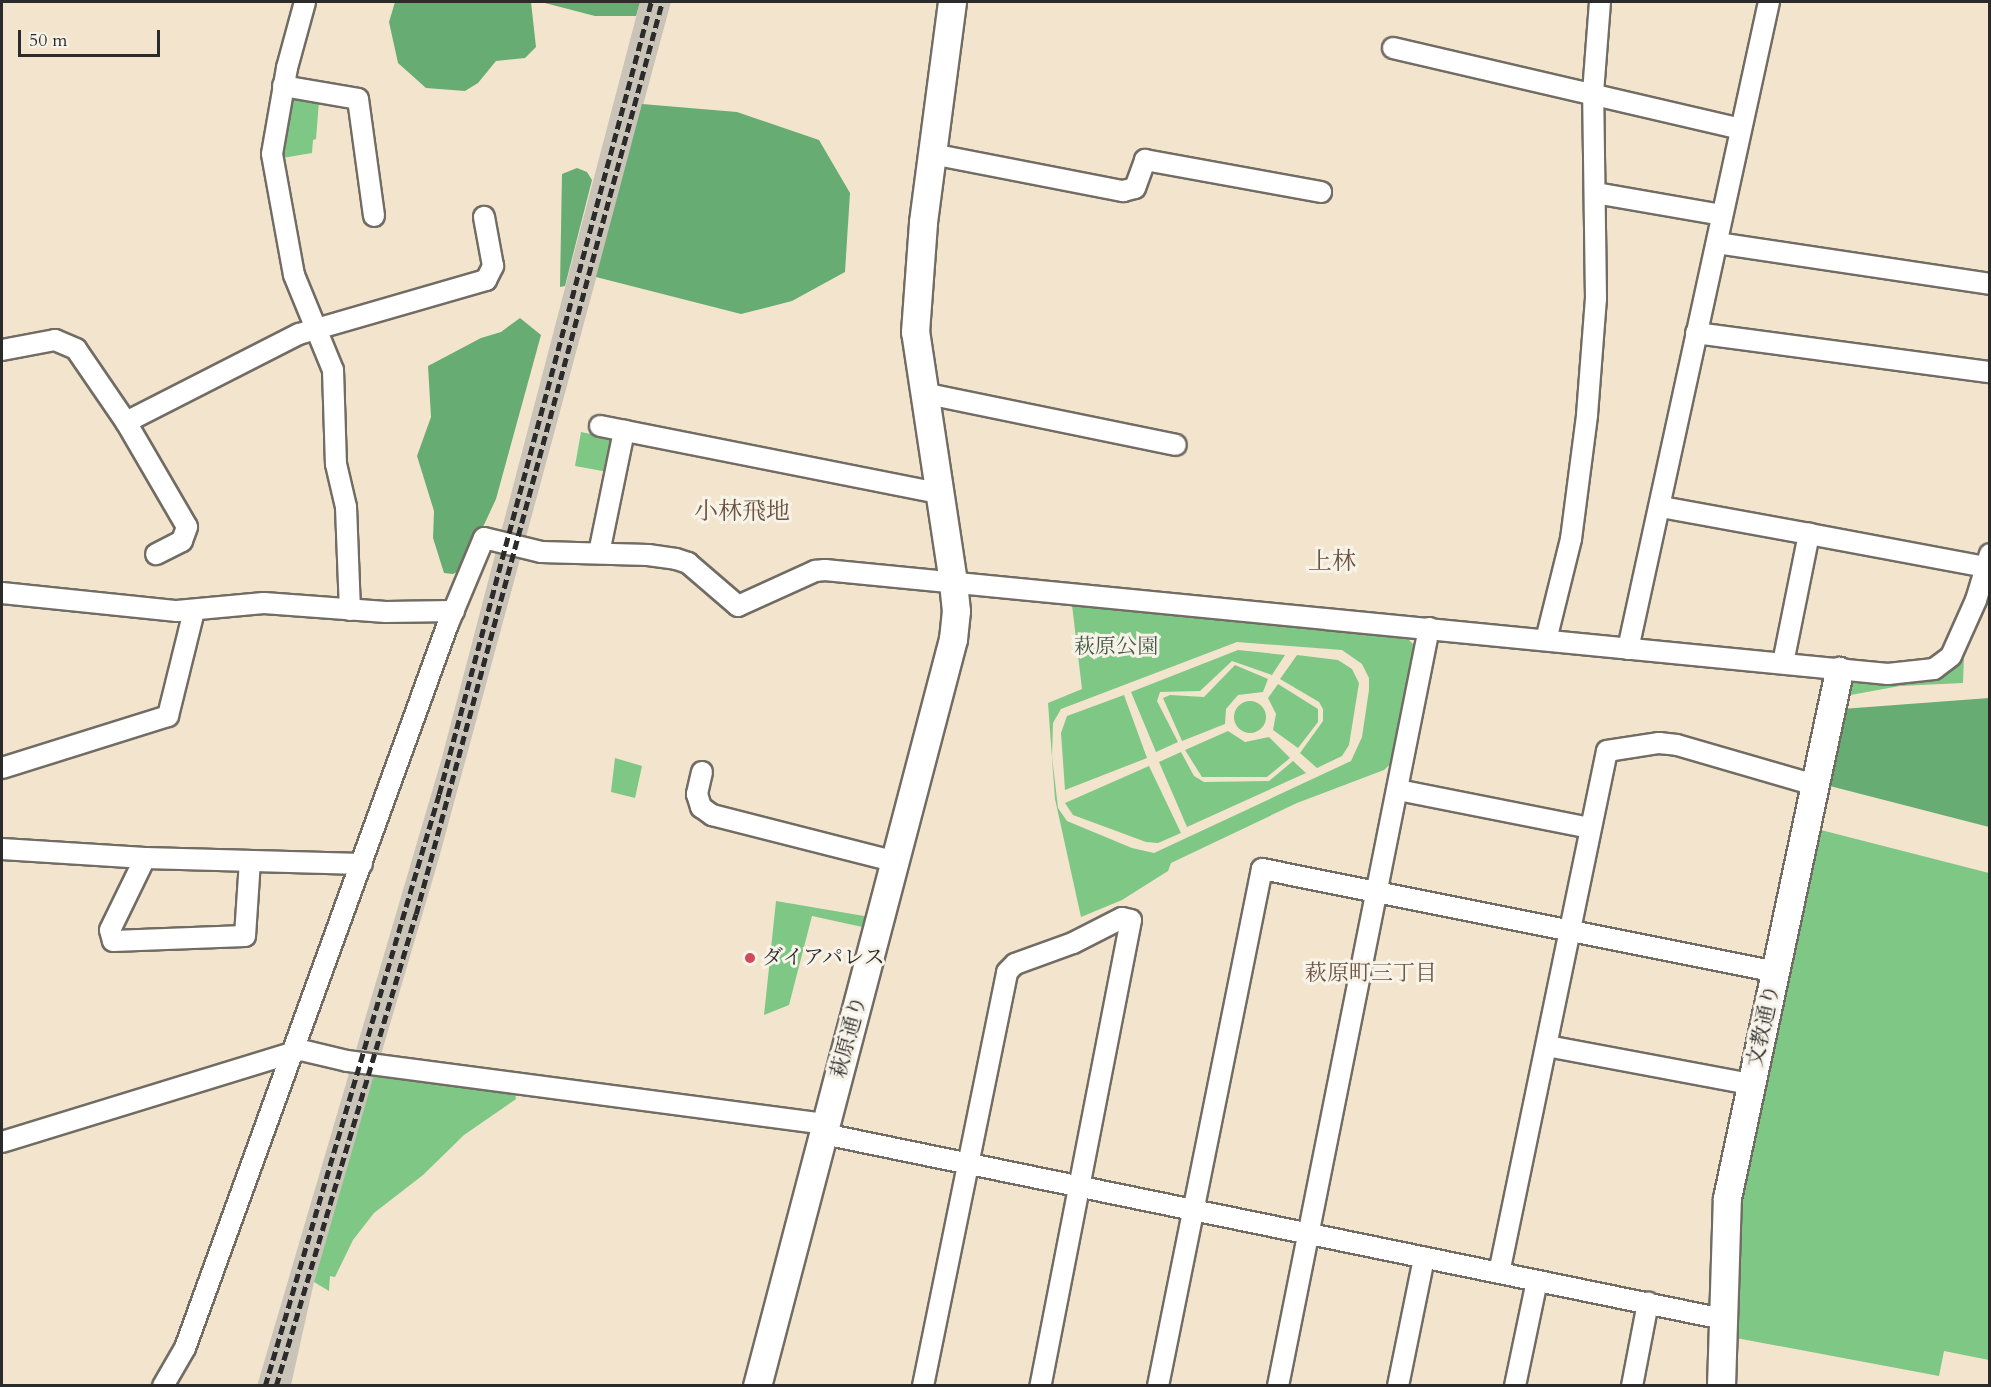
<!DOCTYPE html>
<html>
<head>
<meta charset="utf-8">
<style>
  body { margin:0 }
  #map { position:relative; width:1991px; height:1387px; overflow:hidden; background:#f3e5cd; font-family:Cardo,"Noto Serif JP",serif }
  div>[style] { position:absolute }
  .industrial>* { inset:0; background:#cac3b8 }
  .green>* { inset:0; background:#7fc784 }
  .round { border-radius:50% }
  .forest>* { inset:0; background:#67ac72 }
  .roads { filter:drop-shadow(2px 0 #716c64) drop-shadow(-2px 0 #716c64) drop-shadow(0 2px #716c64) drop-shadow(0 -2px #716c64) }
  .street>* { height:20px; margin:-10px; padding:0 10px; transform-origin:10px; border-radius:10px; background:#fff }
  .secondary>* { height:27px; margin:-13.5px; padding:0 13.5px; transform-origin:13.5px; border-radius:13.5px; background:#fff }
  .rail>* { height:4.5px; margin-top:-2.25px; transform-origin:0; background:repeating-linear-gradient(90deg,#2b2b2b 0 9px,transparent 0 13.5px) }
  .dots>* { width:16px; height:16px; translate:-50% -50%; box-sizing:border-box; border:3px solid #f7f3e8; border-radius:50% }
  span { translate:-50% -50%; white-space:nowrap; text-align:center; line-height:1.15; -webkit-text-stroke:6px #f7f3e8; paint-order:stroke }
  .park-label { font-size:21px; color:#445a46 }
  .poi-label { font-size:21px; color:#2b2b2b }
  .left { translate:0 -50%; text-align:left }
  .street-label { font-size:21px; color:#2b2b2b }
  .neighbourhood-label { font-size:22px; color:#6c5441 }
  .quarter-label { font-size:24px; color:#6c5441 }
  .frame { position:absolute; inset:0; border:3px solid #2b2b2b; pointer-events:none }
  .scale { position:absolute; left:18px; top:30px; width:142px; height:27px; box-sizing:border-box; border:3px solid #2b2b2b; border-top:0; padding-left:8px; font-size:18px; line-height:21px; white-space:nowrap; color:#2b2b2b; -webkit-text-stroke:4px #f7f3e8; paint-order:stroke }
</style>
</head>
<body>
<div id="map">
  <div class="industrial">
    <i style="clip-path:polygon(640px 2px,671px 2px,439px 858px,314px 1282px,291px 1385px,257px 1386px,441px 761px)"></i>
  </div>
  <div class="green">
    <i style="clip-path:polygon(290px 96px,319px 101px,316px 139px,313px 140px,312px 153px,282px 158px)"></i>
    <i style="clip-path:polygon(581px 432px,609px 438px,613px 443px,608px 472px,575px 466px)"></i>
    <i style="clip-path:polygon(evenodd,1072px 605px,1408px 639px,1418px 649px,1395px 760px,1384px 770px,1297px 803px,1171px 863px,1168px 871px,1122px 900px,1081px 917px,1055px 799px,1048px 703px,1082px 689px,1072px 605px,1237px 642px,1342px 650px,1362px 664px,1369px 678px,1369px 690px,1362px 737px,1351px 761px,1154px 853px,1132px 848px,1067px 821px,1058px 808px,1052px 756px,1053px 723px,1061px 709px,1237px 642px)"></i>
    <i style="clip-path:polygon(1238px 650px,1285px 655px,1272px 675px,1232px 661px,1200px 691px,1160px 692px,1157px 701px,1178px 742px,1156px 752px,1131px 692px)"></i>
    <i style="clip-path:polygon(1297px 655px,1338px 660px,1352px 669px,1359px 683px,1349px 745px,1342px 756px,1317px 768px,1300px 753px,1323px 721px,1323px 709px,1319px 702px,1280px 679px)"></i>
    <i style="clip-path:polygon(1964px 656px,1963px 683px,1900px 686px,1845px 696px,1852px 683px,1933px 680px,1956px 667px)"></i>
    <i style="clip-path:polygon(1235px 665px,1268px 679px,1263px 692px,1238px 695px,1226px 709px,1225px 724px,1182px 741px,1163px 698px,1170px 695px,1204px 697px)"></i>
    <i style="clip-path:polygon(1278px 684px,1318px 709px,1318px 722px,1298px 748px,1273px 730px,1276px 714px,1268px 698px)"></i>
    <i style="clip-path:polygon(1124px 695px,1147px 758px,1065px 790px,1061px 733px,1067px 716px)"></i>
    <i class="round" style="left:1234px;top:701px;width:32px;height:32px"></i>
    <i style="clip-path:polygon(1228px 731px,1245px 742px,1269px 737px,1290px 758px,1267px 777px,1202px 777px,1185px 750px)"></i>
    <i style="clip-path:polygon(1181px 752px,1194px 776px,1204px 782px,1269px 781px,1293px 761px,1306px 773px,1187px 827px,1159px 762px)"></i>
    <i style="clip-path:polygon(615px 758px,642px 766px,635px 798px,611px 792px)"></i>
    <i style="clip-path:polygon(1149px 766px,1181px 833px,1158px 843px,1146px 842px,1073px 815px,1065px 803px)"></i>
    <i style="clip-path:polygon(1817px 829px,1989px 873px,1989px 1360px,1944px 1351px,1939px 1376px,1736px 1338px,1740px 1210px)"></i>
    <i style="clip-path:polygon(776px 901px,870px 917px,867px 928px,812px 916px,789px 1005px,764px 1015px)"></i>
    <i style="clip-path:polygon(376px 1068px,514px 1090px,516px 1099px,464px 1135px,423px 1175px,374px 1213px,353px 1240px,335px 1277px,330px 1276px,329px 1291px,314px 1282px)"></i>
  </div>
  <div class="forest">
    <i style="clip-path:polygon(395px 2px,531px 2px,536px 47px,525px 58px,496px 61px,478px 83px,465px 91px,426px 88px,398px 63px,389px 22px)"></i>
    <i style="clip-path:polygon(541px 2px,640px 2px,636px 16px,595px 16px)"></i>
    <i style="clip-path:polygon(642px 104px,737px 112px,819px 140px,850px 193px,845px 272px,792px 301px,741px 314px,596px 277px)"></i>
    <i style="clip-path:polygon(577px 168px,587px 172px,592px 180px,565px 286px,560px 287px,562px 174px)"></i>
    <i style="clip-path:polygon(520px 318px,541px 335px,496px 499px,464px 568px,453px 574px,444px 573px,433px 538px,434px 511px,417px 456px,431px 417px,428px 366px,481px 338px,501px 332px)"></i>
    <i style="clip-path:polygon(1989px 698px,1989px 827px,1826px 785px,1842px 709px)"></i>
  </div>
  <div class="roads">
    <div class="street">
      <i style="left:305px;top:2px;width:68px;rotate:105.3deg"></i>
      <i style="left:287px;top:68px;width:87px;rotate:99.9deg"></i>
      <i style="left:272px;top:154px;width:123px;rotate:79.7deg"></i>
      <i style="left:294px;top:275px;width:103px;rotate:67.7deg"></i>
      <i style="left:333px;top:370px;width:94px;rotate:88.2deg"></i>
      <i style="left:336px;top:464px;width:44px;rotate:76.9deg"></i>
      <i style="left:346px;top:507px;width:103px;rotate:87.8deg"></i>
      <i style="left:1393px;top:48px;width:354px;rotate:13.1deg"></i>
      <i style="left:283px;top:86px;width:76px;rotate:9.8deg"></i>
      <i style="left:358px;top:99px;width:118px;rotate:82.2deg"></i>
      <i style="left:932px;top:154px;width:195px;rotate:11deg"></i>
      <i style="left:1123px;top:191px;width:12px;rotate:-14deg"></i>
      <i style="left:1135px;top:188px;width:30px;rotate:-70deg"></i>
      <i style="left:1145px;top:160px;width:179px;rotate:10.3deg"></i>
      <i style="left:1596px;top:193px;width:128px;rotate:9.9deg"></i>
      <i style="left:1717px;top:243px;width:276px;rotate:8.5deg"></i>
      <i style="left:1696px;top:333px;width:297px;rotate:7.6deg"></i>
      <i style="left:2px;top:350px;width:54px;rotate:-10.7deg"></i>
      <i style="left:55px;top:340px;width:23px;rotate:23deg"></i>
      <i style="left:76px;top:349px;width:88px;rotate:55.6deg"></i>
      <i style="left:126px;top:422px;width:121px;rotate:59.8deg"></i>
      <i style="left:187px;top:527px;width:15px;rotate:110deg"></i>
      <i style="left:182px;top:541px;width:29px;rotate:153deg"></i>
      <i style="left:923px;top:393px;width:258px;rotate:11.6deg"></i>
      <i style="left:126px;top:422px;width:194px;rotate:-27deg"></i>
      <i style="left:299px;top:334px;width:195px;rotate:-16.1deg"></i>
      <i style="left:486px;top:280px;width:16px;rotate:-63deg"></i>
      <i style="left:493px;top:266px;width:50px;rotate:-100.4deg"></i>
      <i style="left:600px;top:426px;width:345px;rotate:11.2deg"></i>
      <i style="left:1661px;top:507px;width:150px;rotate:10.3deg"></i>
      <i style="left:599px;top:553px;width:125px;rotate:-78.4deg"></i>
      <i style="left:2px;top:593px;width:176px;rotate:5.9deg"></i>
      <i style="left:177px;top:611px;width:87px;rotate:-5.3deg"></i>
      <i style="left:264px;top:603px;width:122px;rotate:4.2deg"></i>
      <i style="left:386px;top:612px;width:68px;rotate:-0.8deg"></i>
      <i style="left:1546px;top:640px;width:104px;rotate:-76.1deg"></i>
      <i style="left:1571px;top:539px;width:125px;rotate:-82.6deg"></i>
      <i style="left:1587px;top:415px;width:116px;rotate:-85.6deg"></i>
      <i style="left:1596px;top:299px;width:206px;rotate:-90.8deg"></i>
      <i style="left:1593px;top:93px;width:91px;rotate:-85.6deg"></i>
      <i style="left:1628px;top:649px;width:662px;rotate:-77.71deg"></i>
      <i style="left:1783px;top:663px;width:132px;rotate:-78.6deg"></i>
      <i style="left:1809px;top:534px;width:179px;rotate:10.6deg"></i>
      <i style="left:2px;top:768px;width:174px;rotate:-17.4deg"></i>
      <i style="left:168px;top:716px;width:108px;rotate:-76.1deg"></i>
      <i style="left:702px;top:772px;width:23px;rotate:103deg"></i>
      <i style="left:697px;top:794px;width:14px;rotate:73deg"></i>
      <i style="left:701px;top:807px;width:14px;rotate:36deg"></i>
      <i style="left:712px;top:815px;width:190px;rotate:14.3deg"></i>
      <i style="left:1398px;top:790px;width:196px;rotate:11.2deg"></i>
      <i style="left:2px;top:849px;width:143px;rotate:3.6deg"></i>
      <i style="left:145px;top:858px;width:217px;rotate:1.6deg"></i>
      <i style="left:145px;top:858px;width:80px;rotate:115.9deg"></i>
      <i style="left:110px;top:930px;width:11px;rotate:75deg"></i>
      <i style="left:113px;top:941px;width:132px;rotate:-2.2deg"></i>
      <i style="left:245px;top:936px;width:75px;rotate:-86.2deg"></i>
      <i style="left:1547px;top:1046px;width:208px;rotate:10.6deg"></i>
      <i style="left:824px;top:1134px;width:918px;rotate:11.63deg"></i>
      <i style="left:2px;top:1142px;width:313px;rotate:-17.1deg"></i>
      <i style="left:301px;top:1050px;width:47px;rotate:13.4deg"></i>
      <i style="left:347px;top:1061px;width:483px;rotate:7.5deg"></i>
      <i style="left:1499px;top:1273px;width:533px;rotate:-78.31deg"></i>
      <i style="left:1607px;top:751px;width:53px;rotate:-8.7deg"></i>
      <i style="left:1659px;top:743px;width:18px;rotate:6deg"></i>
      <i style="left:1677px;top:745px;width:144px;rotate:16.2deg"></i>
      <i style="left:163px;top:1386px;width:44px;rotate:-59.9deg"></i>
      <i style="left:185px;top:1348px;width:770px;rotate:-70.04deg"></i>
      <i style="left:448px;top:624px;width:93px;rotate:-67.3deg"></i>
      <i style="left:484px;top:538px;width:59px;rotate:13.8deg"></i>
      <i style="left:541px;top:552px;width:107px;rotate:1.6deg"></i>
      <i style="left:648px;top:555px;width:28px;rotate:8deg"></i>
      <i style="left:676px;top:559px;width:13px;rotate:18deg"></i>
      <i style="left:688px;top:563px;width:66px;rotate:40.7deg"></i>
      <i style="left:738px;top:606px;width:85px;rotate:-24.4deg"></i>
      <i style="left:815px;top:571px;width:10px;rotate:-6deg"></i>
      <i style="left:825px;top:570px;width:1068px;rotate:5.59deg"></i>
      <i style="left:1888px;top:674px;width:46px;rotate:-6.2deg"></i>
      <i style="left:1934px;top:669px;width:21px;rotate:-37deg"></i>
      <i style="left:1951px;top:656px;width:61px;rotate:-65.9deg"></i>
      <i style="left:1976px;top:600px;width:48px;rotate:-73.1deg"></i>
      <i style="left:923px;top:1386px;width:422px;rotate:-78.5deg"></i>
      <i style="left:1007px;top:972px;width:11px;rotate:-45deg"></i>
      <i style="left:1015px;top:964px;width:62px;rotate:-19.9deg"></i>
      <i style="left:1073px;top:943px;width:55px;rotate:-27deg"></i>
      <i style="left:1122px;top:918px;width:9px;rotate:13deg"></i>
      <i style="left:1131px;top:920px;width:475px;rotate:101deg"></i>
      <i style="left:1158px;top:1386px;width:527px;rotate:-78.63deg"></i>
      <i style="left:1262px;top:869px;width:524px;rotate:11.33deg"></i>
      <i style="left:1278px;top:1386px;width:773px;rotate:-78.73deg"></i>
      <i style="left:1398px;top:1386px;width:131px;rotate:-78.5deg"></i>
      <i style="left:1515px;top:1386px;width:107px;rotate:-78.2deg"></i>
      <i style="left:1632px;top:1386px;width:85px;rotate:-79.1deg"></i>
    </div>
    <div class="secondary">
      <i style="left:757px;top:1386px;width:772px;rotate:-75.3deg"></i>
      <i style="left:953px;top:639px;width:28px;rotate:-84deg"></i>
      <i style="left:956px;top:611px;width:29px;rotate:-96deg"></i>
      <i style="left:953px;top:582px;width:253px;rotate:-98.6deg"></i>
      <i style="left:915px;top:332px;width:110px;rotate:-85.8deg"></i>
      <i style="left:923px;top:222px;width:222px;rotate:-82.5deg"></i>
      <i style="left:1721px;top:1386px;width:188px;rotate:-88.2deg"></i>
      <i style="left:1727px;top:1198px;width:539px;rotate:-78deg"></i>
    </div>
  </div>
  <div class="rail">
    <i style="left:265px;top:1386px;width:617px;rotate:-73.62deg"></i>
    <i style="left:439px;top:794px;width:820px;rotate:-75.01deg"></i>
    <i style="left:276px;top:1386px;width:492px;rotate:-73.5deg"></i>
    <i style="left:416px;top:914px;width:945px;rotate:-74.9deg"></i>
  </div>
  <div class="dots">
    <i style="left:750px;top:958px;background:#d1495b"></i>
  </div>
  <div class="park-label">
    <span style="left:1116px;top:647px">萩原公園</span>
  </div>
  <div class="poi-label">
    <span class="left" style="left:762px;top:958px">ダイアパレス</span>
  </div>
  <div class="street-label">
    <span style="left:1764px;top:1026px;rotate:-78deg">文教通り</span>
    <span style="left:849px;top:1037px;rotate:-75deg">萩原通り</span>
  </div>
  <div class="neighbourhood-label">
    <span style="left:1371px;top:974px">萩原町三丁目</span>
  </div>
  <div class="quarter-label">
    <span style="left:742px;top:512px">小林飛地</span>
    <span style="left:1332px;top:562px">上林</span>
  </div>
  <div class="frame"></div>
  <div class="scale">50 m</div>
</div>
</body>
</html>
